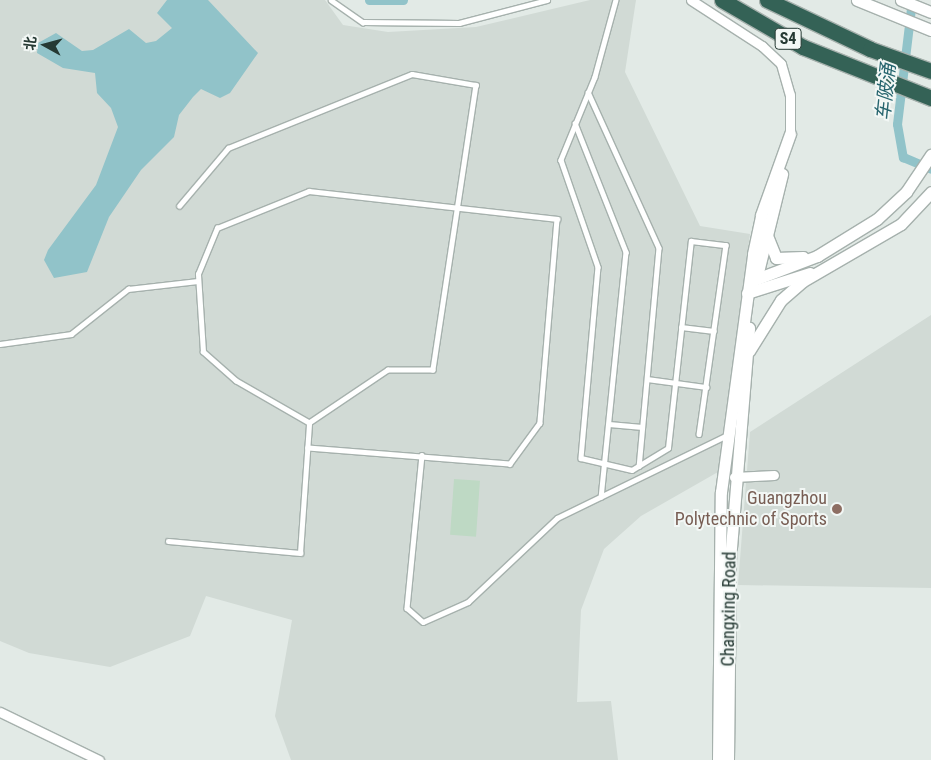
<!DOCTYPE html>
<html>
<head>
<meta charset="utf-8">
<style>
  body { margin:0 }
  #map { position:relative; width:931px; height:760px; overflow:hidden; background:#e2eae6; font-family:"Roboto Condensed","Noto Sans SC",sans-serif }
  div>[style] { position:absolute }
  .built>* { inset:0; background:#d1dad5 }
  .green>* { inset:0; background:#bed9c4; transform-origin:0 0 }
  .water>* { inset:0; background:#91c3c9 }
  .canal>* { height:9px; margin:-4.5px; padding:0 4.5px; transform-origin:4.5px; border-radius:4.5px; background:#91c3c9 }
  .roads { filter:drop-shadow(1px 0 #a6b1ad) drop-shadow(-1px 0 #a6b1ad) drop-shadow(0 1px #a6b1ad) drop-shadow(0 -1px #a6b1ad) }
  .service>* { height:4.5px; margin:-2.25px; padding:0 2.25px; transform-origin:2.25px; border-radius:2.25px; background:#fff }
  .minor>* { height:9px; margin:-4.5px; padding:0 4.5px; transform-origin:4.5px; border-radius:4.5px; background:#fff }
  .tertiary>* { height:11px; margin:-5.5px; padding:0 5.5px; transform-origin:5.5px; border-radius:5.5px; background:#fff }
  .motorway>* { height:15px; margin:-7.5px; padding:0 7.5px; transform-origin:7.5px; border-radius:7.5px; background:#346256 }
  .dots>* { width:14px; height:14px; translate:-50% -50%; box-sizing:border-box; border:2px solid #f2f7f5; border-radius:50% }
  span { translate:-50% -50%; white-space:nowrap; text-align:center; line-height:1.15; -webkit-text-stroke:4px #f2f7f5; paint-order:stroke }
  .shield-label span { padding:1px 4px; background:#f2f7f5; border:1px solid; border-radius:4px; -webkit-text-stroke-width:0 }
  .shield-label { font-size:16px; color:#253933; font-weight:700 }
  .education-label { font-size:18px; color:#785e54 }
  .right { translate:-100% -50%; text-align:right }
  .street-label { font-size:18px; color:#253933 }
  .water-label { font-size:19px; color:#26656e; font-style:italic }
  .north { position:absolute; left:20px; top:20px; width:50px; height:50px; -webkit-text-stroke:4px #f2f7f5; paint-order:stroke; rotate:277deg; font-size:14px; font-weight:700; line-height:20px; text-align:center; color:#253933 }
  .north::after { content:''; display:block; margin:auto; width:18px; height:22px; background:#253933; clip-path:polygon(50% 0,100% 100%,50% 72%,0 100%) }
</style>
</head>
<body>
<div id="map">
  <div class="built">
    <i style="clip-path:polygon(0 0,325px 0,343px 25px,388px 32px,476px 27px,590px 0,636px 0,625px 72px,700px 226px,750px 234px,718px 472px,641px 516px,604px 549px,581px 610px,577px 702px,611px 701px,618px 760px,291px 760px,275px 716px,292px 620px,206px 596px,190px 636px,110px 667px,29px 653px,0 641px)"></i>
    <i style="clip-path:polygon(931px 315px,931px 588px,738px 585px,750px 432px)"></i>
  </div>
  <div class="green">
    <i style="left:454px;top:479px;width:26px;height:56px;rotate:4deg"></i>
  </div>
  <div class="water">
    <i style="clip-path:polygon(167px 0,208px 0,258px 53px,230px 93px,220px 98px,201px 89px,193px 97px,179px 115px,174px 137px,141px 170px,109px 217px,87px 272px,54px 278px,44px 260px,48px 250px,96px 185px,118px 127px,111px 108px,97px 93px,95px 73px,63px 68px,37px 53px,38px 43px,56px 33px,82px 51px,93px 50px,129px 29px,146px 43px,156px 41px,172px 28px,157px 13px)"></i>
  </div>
  <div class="canal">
    <i style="left:369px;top:0;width:34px"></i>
    <i style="left:912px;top:0;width:125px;rotate:96.9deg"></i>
    <i style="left:897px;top:124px;width:34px;rotate:80deg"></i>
    <i style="left:903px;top:157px;width:30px;rotate:23deg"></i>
  </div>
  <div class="roads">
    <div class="service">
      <i style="left:331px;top:0;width:39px;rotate:35deg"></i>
      <i style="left:363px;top:22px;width:96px;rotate:0.6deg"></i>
      <i style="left:459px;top:23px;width:91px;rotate:-14.6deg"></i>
      <i style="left:616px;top:0;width:80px;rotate:105.3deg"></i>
      <i style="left:595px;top:77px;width:90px;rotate:112.3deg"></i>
      <i style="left:561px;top:160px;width:113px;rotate:70.9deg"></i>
      <i style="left:598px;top:267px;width:192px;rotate:95.1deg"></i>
      <i style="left:581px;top:458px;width:52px;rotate:13.2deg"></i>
      <i style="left:632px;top:470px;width:42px;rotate:-31.4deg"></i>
      <i style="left:668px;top:448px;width:208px;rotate:-83.7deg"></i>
      <i style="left:691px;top:241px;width:35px;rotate:7deg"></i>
      <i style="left:726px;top:245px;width:191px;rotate:98.1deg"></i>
      <i style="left:588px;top:92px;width:171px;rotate:65.5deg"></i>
      <i style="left:659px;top:248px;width:219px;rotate:95.2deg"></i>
      <i style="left:575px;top:123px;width:139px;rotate:68.4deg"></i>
      <i style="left:626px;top:252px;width:246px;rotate:95.8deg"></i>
      <i style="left:179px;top:206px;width:76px;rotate:-49.8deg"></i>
      <i style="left:228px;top:148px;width:198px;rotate:-21.9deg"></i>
      <i style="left:412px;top:74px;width:65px;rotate:9.8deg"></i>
      <i style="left:476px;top:85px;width:288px;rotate:98.6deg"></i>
      <i style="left:433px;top:370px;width:45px;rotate:180deg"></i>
      <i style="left:388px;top:370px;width:95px;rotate:146.1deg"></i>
      <i style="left:681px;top:327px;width:33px;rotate:7deg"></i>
      <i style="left:0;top:344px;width:72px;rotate:-8deg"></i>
      <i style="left:71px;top:334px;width:73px;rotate:-38.3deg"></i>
      <i style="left:128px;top:289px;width:70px;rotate:-6.5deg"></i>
      <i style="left:647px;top:379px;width:60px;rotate:7.7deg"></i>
      <i style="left:609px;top:424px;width:33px;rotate:5deg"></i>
      <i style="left:422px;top:455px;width:154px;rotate:95.6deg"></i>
      <i style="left:407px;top:608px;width:21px;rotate:41deg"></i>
      <i style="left:423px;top:622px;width:49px;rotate:-24deg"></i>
      <i style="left:468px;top:602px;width:122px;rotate:-43.3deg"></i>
      <i style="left:557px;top:518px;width:189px;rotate:-26deg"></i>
      <i style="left:168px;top:541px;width:133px;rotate:5.2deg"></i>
      <i style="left:300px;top:553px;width:130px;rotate:-86deg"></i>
      <i style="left:309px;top:423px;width:84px;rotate:-150.1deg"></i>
      <i style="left:236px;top:381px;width:44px;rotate:-138.7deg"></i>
      <i style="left:203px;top:352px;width:78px;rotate:-93.7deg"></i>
      <i style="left:198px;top:274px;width:50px;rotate:-67.6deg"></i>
      <i style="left:217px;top:228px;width:99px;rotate:-21.9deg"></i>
      <i style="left:309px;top:191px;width:250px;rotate:6.4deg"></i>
      <i style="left:557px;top:219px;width:205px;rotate:94.8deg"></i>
      <i style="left:540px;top:423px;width:51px;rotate:126.2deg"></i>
      <i style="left:510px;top:464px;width:203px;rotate:-175.5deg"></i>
    </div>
    <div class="minor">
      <i style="left:691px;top:0;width:85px;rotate:32.9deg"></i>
      <i style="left:762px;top:46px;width:26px;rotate:43deg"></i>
      <i style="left:781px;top:64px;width:32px;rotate:74deg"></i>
      <i style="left:790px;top:95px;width:39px;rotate:90deg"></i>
      <i style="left:734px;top:477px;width:40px;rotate:-2.9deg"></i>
      <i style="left:0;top:712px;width:110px;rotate:25.9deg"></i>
    </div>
    <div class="tertiary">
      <i style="left:857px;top:0;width:80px;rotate:22.1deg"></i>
      <i style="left:901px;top:0;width:32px;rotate:22deg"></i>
      <i style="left:766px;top:233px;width:27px;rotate:68deg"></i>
      <i style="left:776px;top:258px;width:27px;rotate:-2deg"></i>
      <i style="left:758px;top:272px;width:101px;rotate:-76.2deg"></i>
      <i style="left:751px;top:281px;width:71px;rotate:-20.7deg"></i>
      <i style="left:817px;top:256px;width:70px;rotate:-31.7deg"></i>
      <i style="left:877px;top:219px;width:40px;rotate:-43deg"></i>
      <i style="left:906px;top:192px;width:45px;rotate:-56deg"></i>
      <i style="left:747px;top:293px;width:66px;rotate:-17.6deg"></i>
      <i style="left:749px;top:351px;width:60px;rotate:-57.9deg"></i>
      <i style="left:781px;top:300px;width:29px;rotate:-41deg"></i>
      <i style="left:803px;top:281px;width:113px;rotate:-30.2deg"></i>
      <i style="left:901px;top:224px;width:44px;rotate:-46.8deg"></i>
      <i style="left:718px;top:760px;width:268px;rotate:-89.4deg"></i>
      <i style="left:721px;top:492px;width:240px;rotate:-82.3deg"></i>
      <i style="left:753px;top:254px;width:40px;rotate:-78deg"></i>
      <i style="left:761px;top:215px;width:86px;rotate:-70.3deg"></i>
      <i style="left:728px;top:760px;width:200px;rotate:-89.4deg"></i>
      <i style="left:730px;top:560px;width:233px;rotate:-85.3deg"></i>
    </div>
    <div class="motorway">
      <i style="left:722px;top:0;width:94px;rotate:30.1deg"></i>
      <i style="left:803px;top:47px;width:138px;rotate:21.7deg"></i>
      <i style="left:767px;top:0;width:114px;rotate:25.4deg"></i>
      <i style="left:870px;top:49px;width:65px;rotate:19.8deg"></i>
    </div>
  </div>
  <div class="dots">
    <i style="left:837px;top:509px;background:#8d6e63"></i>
  </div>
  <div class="shield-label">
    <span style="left:788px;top:39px">S4</span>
  </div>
  <div class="education-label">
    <span class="right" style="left:827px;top:509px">Guangzhou<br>Polytechnic of Sports</span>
  </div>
  <div class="street-label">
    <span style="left:729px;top:609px;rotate:-89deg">Changxing Road</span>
  </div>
  <div class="water-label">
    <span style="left:886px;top:92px;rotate:-84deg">车陂涌</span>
  </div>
  <div class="north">北</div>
</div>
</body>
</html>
